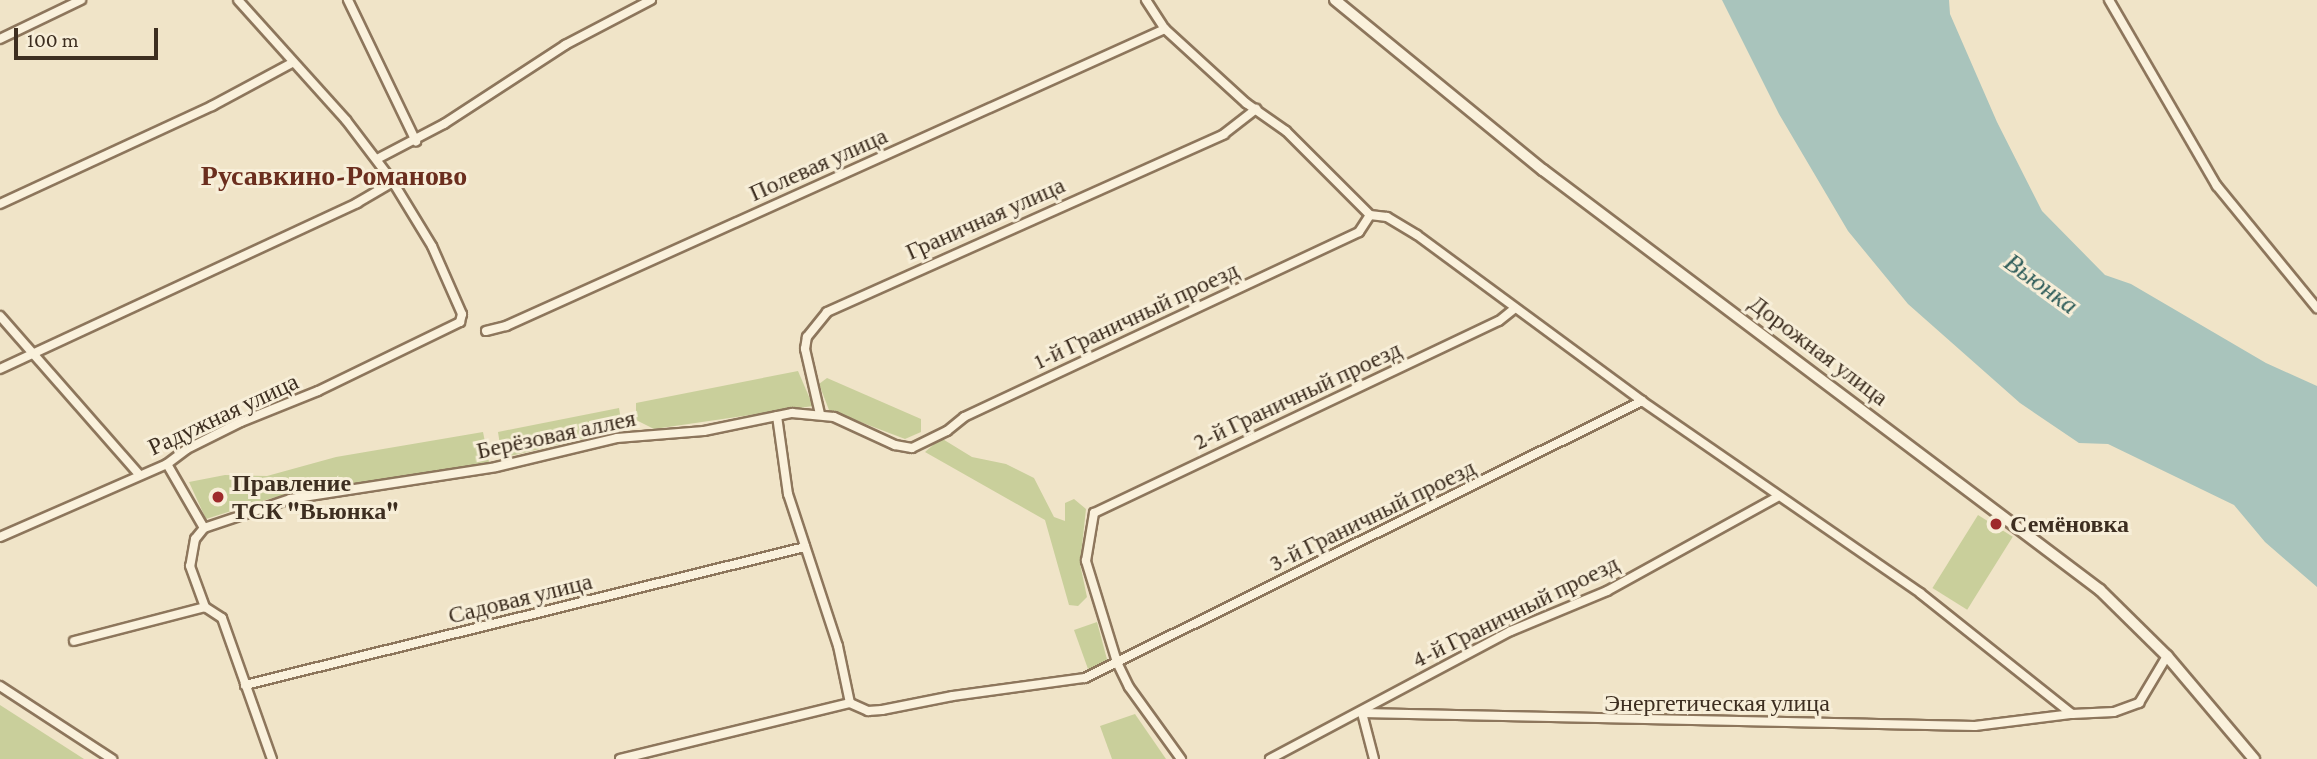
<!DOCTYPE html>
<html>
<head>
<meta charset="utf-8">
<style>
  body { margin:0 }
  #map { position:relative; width:2317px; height:759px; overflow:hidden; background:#f0e4c8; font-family:"Crimson Pro",serif }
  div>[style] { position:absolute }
  .green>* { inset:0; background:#c9cf9b; transform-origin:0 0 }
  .water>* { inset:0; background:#a9c4bc }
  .roads { filter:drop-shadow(2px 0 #8d765c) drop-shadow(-2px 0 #8d765c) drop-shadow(0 2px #8d765c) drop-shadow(0 -2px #8d765c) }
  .street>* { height:8px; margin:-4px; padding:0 4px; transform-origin:4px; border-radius:4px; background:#faf1dc }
  .secondary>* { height:10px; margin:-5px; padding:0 5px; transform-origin:5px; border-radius:5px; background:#faf1dc }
  .dots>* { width:19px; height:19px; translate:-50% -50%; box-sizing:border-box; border:4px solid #f7eed8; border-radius:50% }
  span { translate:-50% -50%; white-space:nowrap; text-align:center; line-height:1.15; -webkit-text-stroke:6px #f7eed8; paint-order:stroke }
  .street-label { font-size:24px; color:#3d2e20 }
  .poi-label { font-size:24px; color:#3d2e20; font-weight:700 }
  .left { translate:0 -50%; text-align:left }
  .water-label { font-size:26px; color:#2f5d5a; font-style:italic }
  .quarter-label { font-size:28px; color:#6b2e1e; font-weight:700 }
  .scale { position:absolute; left:14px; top:28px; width:144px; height:32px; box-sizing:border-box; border:4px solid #3d2e20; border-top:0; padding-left:9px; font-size:21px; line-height:24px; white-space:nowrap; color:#3d2e20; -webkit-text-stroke:5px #f7eed8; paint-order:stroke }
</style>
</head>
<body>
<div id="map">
  <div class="green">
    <i style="clip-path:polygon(798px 371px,813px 406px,654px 429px,636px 420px,636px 403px)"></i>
    <i style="clip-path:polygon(827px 378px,921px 419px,921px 432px,905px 439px,829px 410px,819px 384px)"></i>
    <i style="clip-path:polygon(619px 408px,621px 420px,608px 433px,502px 458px,498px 432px)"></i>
    <i style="clip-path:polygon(483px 432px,489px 462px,272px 498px,206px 519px,189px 482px,225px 475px,267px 476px,336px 457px)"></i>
    <i style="clip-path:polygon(941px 438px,972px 457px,1006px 464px,1034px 478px,1054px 517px,1065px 521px,1065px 503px,1074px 499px,1086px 509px,1080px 564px,1087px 597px,1078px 606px,1069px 605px,1045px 520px,925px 452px)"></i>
    <i style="left:1978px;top:515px;width:41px;height:86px;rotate:32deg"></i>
    <i style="clip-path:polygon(1097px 622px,1108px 663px,1088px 669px,1074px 630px)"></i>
    <i style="clip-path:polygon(0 705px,84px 759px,0 759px)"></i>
    <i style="clip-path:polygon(1135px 714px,1166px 759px,1112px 759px,1100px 726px)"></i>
  </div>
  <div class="water">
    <i style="clip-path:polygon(1722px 0,1949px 0,1950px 14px,1997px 122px,2042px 211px,2105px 275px,2131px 284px,2266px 363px,2317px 386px,2317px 587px,2265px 542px,2234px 505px,2108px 444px,2079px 443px,2020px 403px,1908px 304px,1848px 231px,1779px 114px)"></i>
  </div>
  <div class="roads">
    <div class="street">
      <i style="left:348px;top:0;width:157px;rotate:64.3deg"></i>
      <i style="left:1146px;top:0;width:35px;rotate:57deg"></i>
      <i style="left:1165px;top:29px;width:110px;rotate:42.4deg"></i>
      <i style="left:1246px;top:103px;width:49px;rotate:35deg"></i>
      <i style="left:1286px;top:131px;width:119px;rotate:45deg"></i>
      <i style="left:2109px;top:0;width:215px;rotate:59.9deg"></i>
      <i style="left:2217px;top:186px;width:158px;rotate:50.7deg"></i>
      <i style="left:0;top:39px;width:90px;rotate:-25.7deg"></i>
      <i style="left:377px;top:159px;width:76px;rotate:-27.6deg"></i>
      <i style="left:444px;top:124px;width:145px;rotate:-33.1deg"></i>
      <i style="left:565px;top:45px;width:97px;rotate:-27.6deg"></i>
      <i style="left:0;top:204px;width:234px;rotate:-24.8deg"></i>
      <i style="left:212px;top:106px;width:91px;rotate:-28.3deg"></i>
      <i style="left:1370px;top:215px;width:17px;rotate:7deg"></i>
      <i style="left:1387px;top:217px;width:35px;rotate:31deg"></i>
      <i style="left:1417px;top:235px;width:280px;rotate:36.4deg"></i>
      <i style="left:1642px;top:401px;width:338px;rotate:34.6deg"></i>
      <i style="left:1920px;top:593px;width:194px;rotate:38.5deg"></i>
      <i style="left:2072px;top:714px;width:42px;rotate:-2.7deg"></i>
      <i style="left:2114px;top:712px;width:27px;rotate:-20deg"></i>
      <i style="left:2139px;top:703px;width:55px;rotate:-59.2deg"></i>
      <i style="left:0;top:316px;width:210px;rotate:48.7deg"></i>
      <i style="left:486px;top:331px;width:21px;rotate:-14deg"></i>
      <i style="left:506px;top:326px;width:723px;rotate:-24.26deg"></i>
      <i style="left:0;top:369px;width:394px;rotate:-24.9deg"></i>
      <i style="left:357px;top:203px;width:42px;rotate:-30.3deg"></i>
      <i style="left:820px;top:414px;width:67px;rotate:-103deg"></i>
      <i style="left:805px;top:349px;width:12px;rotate:-81deg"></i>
      <i style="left:807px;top:337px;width:32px;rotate:-51deg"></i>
      <i style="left:827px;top:312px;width:435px;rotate:-24.1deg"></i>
      <i style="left:1224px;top:134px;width:41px;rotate:-38deg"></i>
      <i style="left:777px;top:416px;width:79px;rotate:82deg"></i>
      <i style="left:788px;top:494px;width:160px;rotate:71.8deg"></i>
      <i style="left:838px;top:646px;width:58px;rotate:78.1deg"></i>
      <i style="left:167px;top:464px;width:74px;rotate:60deg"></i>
      <i style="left:204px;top:528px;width:91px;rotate:-18.6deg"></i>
      <i style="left:290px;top:499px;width:208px;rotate:-8.8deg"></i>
      <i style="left:496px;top:467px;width:124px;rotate:-13.5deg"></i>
      <i style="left:617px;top:438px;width:87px;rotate:-4.6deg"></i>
      <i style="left:704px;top:431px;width:90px;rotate:-11.6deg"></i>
      <i style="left:792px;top:413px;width:42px;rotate:5.4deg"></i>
      <i style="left:834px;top:417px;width:67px;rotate:24.7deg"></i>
      <i style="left:895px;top:445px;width:17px;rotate:10deg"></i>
      <i style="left:912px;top:448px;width:39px;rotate:-26deg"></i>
      <i style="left:947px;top:431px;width:22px;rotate:-39deg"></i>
      <i style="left:964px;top:417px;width:436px;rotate:-25.1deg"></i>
      <i style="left:1359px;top:232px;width:20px;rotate:-57deg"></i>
      <i style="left:204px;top:528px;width:14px;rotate:129deg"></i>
      <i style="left:195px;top:539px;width:27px;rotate:100deg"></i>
      <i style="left:190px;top:566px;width:44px;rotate:69.9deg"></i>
      <i style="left:205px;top:607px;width:20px;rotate:33deg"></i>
      <i style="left:222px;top:618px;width:150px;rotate:70.5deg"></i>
      <i style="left:0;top:537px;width:182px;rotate:-23.6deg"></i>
      <i style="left:167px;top:464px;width:25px;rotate:-37deg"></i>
      <i style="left:187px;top:449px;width:60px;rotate:-26.6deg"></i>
      <i style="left:241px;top:422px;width:83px;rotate:-21.9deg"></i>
      <i style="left:318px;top:391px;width:158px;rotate:-25.9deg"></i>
      <i style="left:460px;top:322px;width:8px;rotate:-76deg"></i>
      <i style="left:462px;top:314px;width:74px;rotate:-113.8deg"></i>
      <i style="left:432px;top:246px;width:75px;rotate:-121.4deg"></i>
      <i style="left:393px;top:182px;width:78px;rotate:-127.2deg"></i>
      <i style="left:346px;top:120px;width:161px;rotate:-132deg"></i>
      <i style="left:74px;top:641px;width:135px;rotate:-14.5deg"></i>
      <i style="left:245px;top:685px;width:577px;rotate:-13.84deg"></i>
      <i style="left:0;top:686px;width:134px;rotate:33.1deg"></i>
      <i style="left:620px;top:759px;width:237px;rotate:-13.7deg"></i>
      <i style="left:850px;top:703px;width:20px;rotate:24deg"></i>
      <i style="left:868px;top:711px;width:14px;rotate:-4deg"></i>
      <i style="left:882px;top:710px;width:72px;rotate:-11.2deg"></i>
      <i style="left:953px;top:696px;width:133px;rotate:-7.8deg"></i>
      <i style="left:1085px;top:678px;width:622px;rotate:-26.44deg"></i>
      <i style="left:1181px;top:759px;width:89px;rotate:-125.8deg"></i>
      <i style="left:1129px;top:687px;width:28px;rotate:-116deg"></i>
      <i style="left:1117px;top:662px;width:106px;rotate:-107.1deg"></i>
      <i style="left:1086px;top:561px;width:49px;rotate:-80.5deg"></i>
      <i style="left:1094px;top:513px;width:448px;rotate:-25.4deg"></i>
      <i style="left:1499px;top:321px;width:19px;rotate:-39deg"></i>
      <i style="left:1270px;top:759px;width:273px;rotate:-28deg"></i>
      <i style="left:1511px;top:631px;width:104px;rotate:-22.6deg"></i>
      <i style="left:1607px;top:591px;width:194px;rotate:-28.9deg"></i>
      <i style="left:1374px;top:759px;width:48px;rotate:-104.6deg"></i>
      <i style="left:1362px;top:713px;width:613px;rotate:1.21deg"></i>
      <i style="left:1975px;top:726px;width:98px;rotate:-7.1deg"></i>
    </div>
    <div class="secondary">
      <i style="left:1335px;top:0;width:269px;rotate:39.3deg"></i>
      <i style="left:1543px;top:170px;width:698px;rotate:37.02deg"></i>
      <i style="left:2100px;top:590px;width:94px;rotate:44.6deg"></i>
      <i style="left:2167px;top:656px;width:135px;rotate:49.8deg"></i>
    </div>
  </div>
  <div class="dots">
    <i style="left:218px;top:497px;background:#9e2a2b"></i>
    <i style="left:1996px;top:524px;background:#9e2a2b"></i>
  </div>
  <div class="street-label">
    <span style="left:818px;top:164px;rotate:-24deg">Полевая улица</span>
    <span style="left:985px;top:218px;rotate:-24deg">Граничная улица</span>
    <span style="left:1136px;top:315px;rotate:-25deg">1-й Граничный проезд</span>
    <span style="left:1819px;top:350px;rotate:37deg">Дорожная улица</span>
    <span style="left:1297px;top:395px;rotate:-25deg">2-й Граничный проезд</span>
    <span style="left:223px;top:414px;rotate:-25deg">Радужная улица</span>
    <span style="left:556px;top:434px;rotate:-12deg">Берёзовая аллея</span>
    <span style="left:1372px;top:515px;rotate:-26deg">3-й Граничный проезд</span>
    <span style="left:520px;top:598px;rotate:-14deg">Садовая улица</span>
    <span style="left:1515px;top:611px;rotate:-26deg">4-й Граничный проезд</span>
    <span style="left:1717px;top:703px">Энергетическая улица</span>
  </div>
  <div class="poi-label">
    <span class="left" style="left:232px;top:497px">Правление<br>ТСК "Вьюнка"</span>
    <span class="left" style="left:2010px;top:524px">Семёновка</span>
  </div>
  <div class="water-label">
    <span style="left:2041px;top:284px;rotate:36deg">Вьюнка</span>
  </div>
  <div class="quarter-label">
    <span style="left:334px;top:176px">Русавкино-Романово</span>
  </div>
  <div class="scale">100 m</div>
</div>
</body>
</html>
